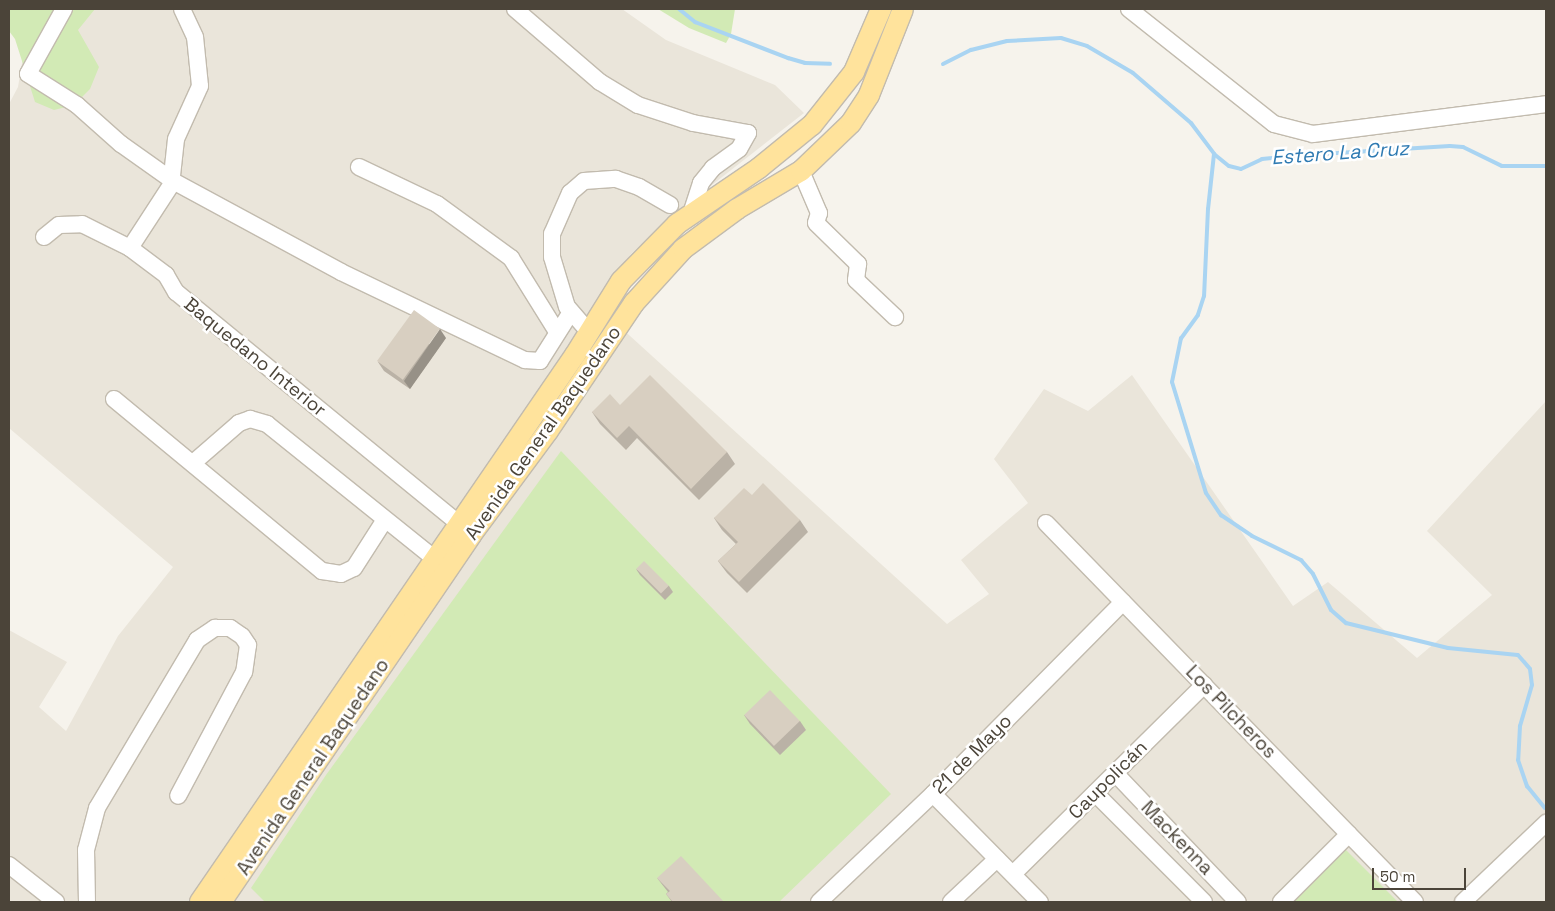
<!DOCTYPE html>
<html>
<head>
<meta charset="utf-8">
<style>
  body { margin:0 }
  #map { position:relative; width:1555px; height:911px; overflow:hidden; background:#f6f3ec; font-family:"Space Grotesk",sans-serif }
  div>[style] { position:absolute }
  .residential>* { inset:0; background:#eae5da }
  .green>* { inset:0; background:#d2eab5 }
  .stream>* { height:4px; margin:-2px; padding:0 2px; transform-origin:2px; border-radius:2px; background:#a9d4f2 }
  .roads { filter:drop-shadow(1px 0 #c2bbae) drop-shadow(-1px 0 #c2bbae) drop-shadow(0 1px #c2bbae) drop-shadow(0 -1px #c2bbae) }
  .minor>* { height:16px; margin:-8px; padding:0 8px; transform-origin:8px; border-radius:8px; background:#fff }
  .major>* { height:20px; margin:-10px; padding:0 10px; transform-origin:10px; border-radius:10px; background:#ffe39c }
  .wall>* { inset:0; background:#bab2a6 }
  .shaded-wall>* { inset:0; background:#979187 }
  .building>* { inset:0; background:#d8cfc1; transform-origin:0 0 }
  span { translate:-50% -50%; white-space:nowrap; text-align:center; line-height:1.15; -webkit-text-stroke:5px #fff; paint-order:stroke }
  .street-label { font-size:19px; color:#4b4439 }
  .water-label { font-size:20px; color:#2e7ab2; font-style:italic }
  .frame { position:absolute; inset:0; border:10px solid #4b4439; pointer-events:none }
  .scale { position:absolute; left:1372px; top:868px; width:94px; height:22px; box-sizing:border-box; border:2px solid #4b4439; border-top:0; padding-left:6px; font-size:15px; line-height:18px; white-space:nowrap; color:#4b4439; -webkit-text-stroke:4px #fff; paint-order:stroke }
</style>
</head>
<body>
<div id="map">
  <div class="residential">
    <i style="clip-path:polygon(31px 9px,622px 9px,666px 40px,775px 85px,804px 113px,671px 217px,631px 254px,596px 305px,947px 624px,989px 594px,961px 560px,1028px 503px,994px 459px,1044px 389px,1088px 411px,1132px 375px,1293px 606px,1328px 582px,1417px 658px,1492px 595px,1427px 531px,1546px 401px,1546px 902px,9px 902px,9px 630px,67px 662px,39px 707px,66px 731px,118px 636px,173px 567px,9px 428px,9px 104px,18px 87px)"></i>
  </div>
  <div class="green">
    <i style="clip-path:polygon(9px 9px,95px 9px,78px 30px,99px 67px,90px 89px,74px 105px,54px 110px,35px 102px,15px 39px,9px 31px)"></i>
    <i style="clip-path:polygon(658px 9px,735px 9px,731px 34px,726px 43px,689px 28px)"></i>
    <i style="clip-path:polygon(561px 451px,891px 794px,779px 902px,265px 902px,251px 888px,326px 775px)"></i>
    <i style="clip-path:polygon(1344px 848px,1398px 902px,1290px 902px)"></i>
  </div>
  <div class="stream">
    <i style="left:679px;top:9px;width:21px;rotate:39deg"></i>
    <i style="left:695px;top:22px;width:100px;rotate:21.2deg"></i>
    <i style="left:788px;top:58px;width:18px;rotate:16deg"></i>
    <i style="left:805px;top:63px;width:25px;rotate:2deg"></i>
    <i style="left:943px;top:64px;width:31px;rotate:-27deg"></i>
    <i style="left:971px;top:50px;width:37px;rotate:-14deg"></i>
    <i style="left:1007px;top:41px;width:54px;rotate:-3.2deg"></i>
    <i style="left:1061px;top:38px;width:27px;rotate:17deg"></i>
    <i style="left:1087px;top:46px;width:53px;rotate:30.4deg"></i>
    <i style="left:1133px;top:73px;width:77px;rotate:40.8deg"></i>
    <i style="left:1191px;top:123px;width:39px;rotate:53deg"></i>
    <i style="left:1214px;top:154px;width:19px;rotate:39deg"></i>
    <i style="left:1229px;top:166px;width:12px;rotate:14deg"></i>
    <i style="left:1241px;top:169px;width:23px;rotate:-25deg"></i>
    <i style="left:1262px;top:159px;width:27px;rotate:-6deg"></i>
    <i style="left:1289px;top:156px;width:161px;rotate:-3.6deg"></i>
    <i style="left:1450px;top:146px;width:13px;rotate:4deg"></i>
    <i style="left:1463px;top:147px;width:43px;rotate:26deg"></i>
    <i style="left:1502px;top:166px;width:44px"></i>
    <i style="left:1214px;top:154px;width:55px;rotate:96.2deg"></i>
    <i style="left:1208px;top:209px;width:87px;rotate:92.6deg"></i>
    <i style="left:1204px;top:296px;width:20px;rotate:108deg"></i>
    <i style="left:1198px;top:315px;width:29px;rotate:126deg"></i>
    <i style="left:1181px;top:338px;width:45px;rotate:101.6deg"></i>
    <i style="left:1172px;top:382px;width:116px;rotate:73deg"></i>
    <i style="left:1206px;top:493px;width:27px;rotate:56deg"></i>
    <i style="left:1221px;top:515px;width:37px;rotate:34deg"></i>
    <i style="left:1252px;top:536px;width:55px;rotate:26.1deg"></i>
    <i style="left:1301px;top:560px;width:18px;rotate:49deg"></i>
    <i style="left:1313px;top:574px;width:40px;rotate:63.4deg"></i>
    <i style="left:1331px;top:610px;width:20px;rotate:41deg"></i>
    <i style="left:1346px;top:623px;width:105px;rotate:13.8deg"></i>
    <i style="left:1448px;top:648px;width:70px;rotate:5.7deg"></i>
    <i style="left:1518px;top:655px;width:18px;rotate:49deg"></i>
    <i style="left:1530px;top:669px;width:16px;rotate:83deg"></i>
    <i style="left:1532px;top:685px;width:43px;rotate:106.3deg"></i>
    <i style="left:1520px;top:726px;width:34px;rotate:93deg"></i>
    <i style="left:1518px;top:760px;width:28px;rotate:71deg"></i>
    <i style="left:1527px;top:786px;width:28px;rotate:51deg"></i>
  </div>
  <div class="roads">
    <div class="minor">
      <i style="left:64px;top:9px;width:74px;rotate:119deg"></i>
      <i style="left:28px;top:74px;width:58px;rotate:32.3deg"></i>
      <i style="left:77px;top:105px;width:59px;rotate:41.6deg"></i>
      <i style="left:121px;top:144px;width:64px;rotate:35.4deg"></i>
      <i style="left:173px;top:181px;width:191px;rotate:28.4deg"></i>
      <i style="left:341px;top:272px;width:204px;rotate:25.6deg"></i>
      <i style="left:525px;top:360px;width:15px;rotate:4deg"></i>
      <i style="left:540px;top:361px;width:58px;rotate:-57.7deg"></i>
      <i style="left:515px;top:9px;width:112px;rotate:40.7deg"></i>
      <i style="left:600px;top:82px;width:44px;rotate:31.2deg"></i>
      <i style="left:638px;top:105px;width:58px;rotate:18.1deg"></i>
      <i style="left:693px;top:123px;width:56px;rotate:10.3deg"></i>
      <i style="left:748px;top:133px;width:18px;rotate:119deg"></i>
      <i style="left:739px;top:149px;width:32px;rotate:144deg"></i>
      <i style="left:713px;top:168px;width:19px;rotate:129deg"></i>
      <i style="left:701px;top:183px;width:32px;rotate:108deg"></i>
      <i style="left:1129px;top:9px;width:185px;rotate:38.4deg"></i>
      <i style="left:1274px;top:124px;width:40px;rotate:14.4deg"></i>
      <i style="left:1313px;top:134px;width:235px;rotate:-7.3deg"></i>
      <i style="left:359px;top:167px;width:86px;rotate:25.4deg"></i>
      <i style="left:437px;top:204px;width:92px;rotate:36.1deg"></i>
      <i style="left:511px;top:258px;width:87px;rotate:58.1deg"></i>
      <i style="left:801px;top:171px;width:46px;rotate:66.8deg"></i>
      <i style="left:819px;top:213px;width:10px;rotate:107deg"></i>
      <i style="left:816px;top:223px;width:59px;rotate:44.3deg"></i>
      <i style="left:858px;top:264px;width:16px;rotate:97deg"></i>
      <i style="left:856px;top:280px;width:54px;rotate:43.5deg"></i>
      <i style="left:44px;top:237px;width:19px;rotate:-39deg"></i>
      <i style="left:59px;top:225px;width:23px;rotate:-2deg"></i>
      <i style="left:82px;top:224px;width:54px;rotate:26.6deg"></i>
      <i style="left:130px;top:248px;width:45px;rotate:36.9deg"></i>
      <i style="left:166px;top:275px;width:20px;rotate:60deg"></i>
      <i style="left:176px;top:292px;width:366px;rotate:39.3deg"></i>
      <i style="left:130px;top:248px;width:75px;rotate:-56.9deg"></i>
      <i style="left:171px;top:185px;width:46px;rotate:-83.8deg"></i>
      <i style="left:176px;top:139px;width:58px;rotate:-65.6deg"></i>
      <i style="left:200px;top:86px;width:49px;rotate:-95.8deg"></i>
      <i style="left:195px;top:37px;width:31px;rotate:-115deg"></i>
      <i style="left:589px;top:332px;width:33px;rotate:-131deg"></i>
      <i style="left:567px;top:307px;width:52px;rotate:-106.7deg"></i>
      <i style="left:552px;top:257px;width:23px;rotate:-90deg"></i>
      <i style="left:552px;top:234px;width:45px;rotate:-66.3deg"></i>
      <i style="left:570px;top:193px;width:18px;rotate:-41deg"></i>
      <i style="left:584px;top:181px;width:32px;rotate:-4deg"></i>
      <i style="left:616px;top:179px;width:24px;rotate:19deg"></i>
      <i style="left:639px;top:187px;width:36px;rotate:30deg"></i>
      <i style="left:114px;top:399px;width:270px;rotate:39.6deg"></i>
      <i style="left:322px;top:571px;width:19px;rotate:9deg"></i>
      <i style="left:341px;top:574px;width:14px;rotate:-25deg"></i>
      <i style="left:354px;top:568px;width:56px;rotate:-57.4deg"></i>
      <i style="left:193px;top:463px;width:61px;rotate:-41deg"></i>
      <i style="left:239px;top:423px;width:12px;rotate:-20deg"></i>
      <i style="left:250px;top:419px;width:18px;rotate:16deg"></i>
      <i style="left:267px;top:424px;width:216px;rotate:38.8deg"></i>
      <i style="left:1046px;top:523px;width:529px;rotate:45.77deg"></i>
      <i style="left:1115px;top:773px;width:178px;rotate:46.4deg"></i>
      <i style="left:1095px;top:793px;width:154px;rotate:45deg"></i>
      <i style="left:933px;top:794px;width:152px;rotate:45.3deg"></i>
      <i style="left:9px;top:865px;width:60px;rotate:38.2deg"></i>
      <i style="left:1013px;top:874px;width:269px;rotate:-44.7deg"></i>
      <i style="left:87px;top:902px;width:52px;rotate:-91.1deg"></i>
      <i style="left:86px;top:850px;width:43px;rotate:-75.3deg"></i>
      <i style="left:97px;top:808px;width:196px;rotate:-59.2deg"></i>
      <i style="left:197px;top:640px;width:22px;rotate:-34deg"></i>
      <i style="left:215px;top:628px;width:15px"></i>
      <i style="left:230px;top:628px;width:14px;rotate:34deg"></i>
      <i style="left:242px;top:636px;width:11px;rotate:56deg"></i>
      <i style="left:248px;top:645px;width:27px;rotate:98deg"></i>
      <i style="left:244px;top:672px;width:140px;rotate:118deg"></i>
      <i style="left:819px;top:902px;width:157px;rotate:-43.5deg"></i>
      <i style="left:933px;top:794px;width:270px;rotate:-45.3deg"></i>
      <i style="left:951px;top:902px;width:63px;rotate:-43.1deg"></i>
      <i style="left:1281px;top:902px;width:96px;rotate:-45deg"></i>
      <i style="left:1463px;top:902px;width:115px;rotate:-43.6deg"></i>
    </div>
    <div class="major">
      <i style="left:200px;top:902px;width:663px;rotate:-55.57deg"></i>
      <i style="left:575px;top:355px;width:87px;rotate:-58.1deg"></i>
      <i style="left:621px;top:281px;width:80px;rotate:-45.5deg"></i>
      <i style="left:677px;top:224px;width:99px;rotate:-34.3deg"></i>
      <i style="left:759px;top:168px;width:68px;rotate:-39.1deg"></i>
      <i style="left:812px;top:125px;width:68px;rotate:-51.6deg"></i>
      <i style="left:854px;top:72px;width:69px;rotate:-66.8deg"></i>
      <i style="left:221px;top:902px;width:444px;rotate:-55.7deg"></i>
      <i style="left:471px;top:535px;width:129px;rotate:-53.5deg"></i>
      <i style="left:548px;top:431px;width:154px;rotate:-56.1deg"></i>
      <i style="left:634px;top:303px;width:73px;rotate:-47.8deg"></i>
      <i style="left:683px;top:249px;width:67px;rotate:-36.5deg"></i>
      <i style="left:737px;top:209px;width:74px;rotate:-30.7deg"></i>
      <i style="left:801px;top:171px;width:69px;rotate:-43.8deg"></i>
      <i style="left:851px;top:123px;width:33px;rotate:-57deg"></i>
      <i style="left:869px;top:95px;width:92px;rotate:-68.4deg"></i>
    </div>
  </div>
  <div class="wall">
    <i style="clip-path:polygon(446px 338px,410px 389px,384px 371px,378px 362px)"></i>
    <i style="clip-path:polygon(620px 405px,727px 452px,735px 464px,699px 500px,637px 438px,626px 450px,600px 424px,592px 412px)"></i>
    <i style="clip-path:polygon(752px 495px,800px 520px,808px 532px,747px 593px,727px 573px,718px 561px,736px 544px,722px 530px,714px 518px)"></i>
    <i style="clip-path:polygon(636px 569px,669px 586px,673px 592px,665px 600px,640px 575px)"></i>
    <i style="clip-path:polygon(744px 715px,800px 721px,806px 730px,780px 755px,750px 724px)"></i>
    <i style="clip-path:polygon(657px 878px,724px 902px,672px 902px,666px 894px,668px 892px)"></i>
  </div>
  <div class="shaded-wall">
    <i style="clip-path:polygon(440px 329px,446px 338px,410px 389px,404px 381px)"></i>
  </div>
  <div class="building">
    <i style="left:414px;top:310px;width:32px;height:63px;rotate:36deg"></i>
    <i style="clip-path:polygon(650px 375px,727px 452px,691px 489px,629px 426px,617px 438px,592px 412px,610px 394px,620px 405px)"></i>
    <i style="clip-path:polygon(763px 483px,800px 520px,739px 582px,718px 561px,738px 542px,714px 518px,744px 488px,752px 495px)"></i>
    <i style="left:644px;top:561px;width:35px;height:11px;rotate:45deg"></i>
    <i style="left:770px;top:690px;width:43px;height:36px;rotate:46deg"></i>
    <i style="clip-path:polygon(681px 856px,724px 902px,673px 902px,666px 894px,670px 891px,657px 878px)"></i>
  </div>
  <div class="street-label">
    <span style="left:255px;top:357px;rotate:39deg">Baquedano Interior</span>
    <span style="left:543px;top:433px;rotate:-55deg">Avenida General Baquedano</span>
    <span style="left:1231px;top:712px;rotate:46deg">Los Pilcheros</span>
    <span style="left:972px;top:754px;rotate:-45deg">21 de Mayo</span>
    <span style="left:313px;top:767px;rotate:-56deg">Avenida General Baquedano</span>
    <span style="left:1108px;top:780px;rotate:-45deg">Caupolicán</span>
    <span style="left:1177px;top:838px;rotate:46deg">Mackenna</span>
  </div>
  <div class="water-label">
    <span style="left:1340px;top:153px;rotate:-4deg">Estero La Cruz</span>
  </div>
  <div class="frame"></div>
  <div class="scale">50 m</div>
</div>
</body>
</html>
